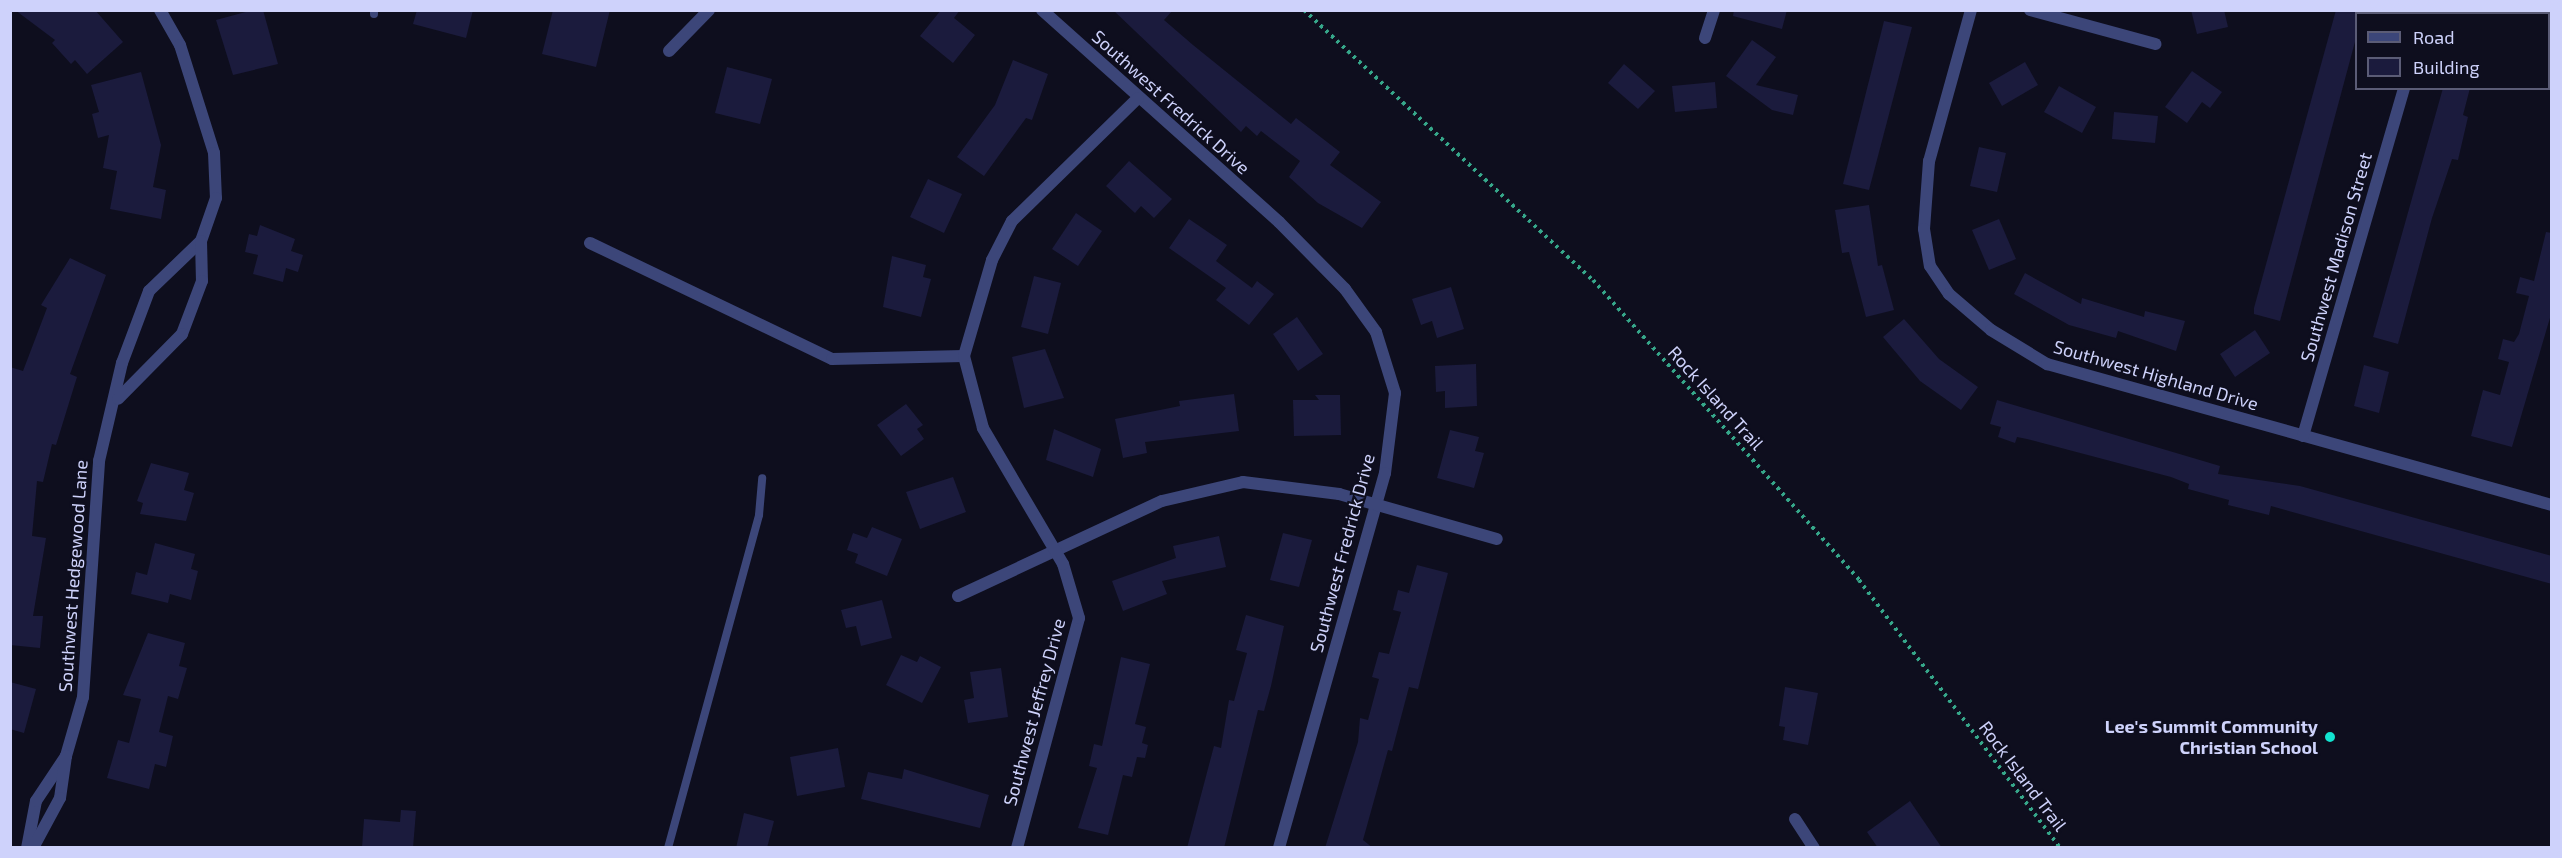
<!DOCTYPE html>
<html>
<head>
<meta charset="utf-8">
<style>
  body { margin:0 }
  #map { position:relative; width:2562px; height:858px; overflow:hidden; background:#0e0e1e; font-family:"Exo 2",sans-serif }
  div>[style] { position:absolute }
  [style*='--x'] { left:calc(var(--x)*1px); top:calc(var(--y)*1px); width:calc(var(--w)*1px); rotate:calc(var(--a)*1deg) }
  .building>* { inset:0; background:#1b1b3d }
  .path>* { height:4px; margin-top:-2px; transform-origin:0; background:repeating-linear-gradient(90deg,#36a78a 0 3px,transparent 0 7.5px) }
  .lane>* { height:8px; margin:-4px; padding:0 4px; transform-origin:4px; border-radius:4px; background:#3c4679 }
  .street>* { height:12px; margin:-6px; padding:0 6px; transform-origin:6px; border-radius:6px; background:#3c4679 }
  .dots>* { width:16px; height:16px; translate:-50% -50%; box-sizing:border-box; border:3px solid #0e0e1e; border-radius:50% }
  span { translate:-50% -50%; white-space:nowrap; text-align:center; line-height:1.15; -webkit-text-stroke:4.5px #0e0e1e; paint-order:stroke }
  .street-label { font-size:18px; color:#ced2fb }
  .poi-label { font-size:18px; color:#ced2fb; font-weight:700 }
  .right { translate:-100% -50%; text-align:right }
  .frame { position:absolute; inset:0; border:12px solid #ced2fb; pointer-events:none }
  .legend { position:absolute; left:2355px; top:12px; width:195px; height:78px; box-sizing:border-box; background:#0e0e1e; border:2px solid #5b5c76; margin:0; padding:8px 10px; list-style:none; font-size:18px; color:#ced2fb }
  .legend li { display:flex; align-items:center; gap:12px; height:30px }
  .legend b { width:30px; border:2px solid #5b5c76 }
</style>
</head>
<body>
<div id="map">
  <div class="building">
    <div style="clip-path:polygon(15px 10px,95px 10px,123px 42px,87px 74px,75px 60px,71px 64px,52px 43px,55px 40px)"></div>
    <div style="clip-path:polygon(253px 10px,263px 10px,278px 64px,233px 75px,216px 20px)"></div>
    <div style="clip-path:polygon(417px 10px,473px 10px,466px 38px,413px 24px)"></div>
    <div style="clip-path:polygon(553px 10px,610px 10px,596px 67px,542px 54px)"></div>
    <div style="clip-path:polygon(941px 10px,960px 10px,954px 18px,975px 35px,953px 63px,920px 36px)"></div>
    <div style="clip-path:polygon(1113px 10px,1173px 10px,1164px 20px,1193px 45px,1291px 124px,1296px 118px,1340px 152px,1330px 165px,1381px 202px,1362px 228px,1318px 203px,1289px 177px,1300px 161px,1261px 131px,1257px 136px,1246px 126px,1241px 132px)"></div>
    <div style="clip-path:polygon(1734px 10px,1787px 10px,1782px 29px,1733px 16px)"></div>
    <div style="clip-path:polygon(2191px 10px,2224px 10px,2228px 27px,2197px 34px)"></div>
    <div style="clip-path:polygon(2336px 10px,2356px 10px,2356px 38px,2280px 321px,2254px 314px,2254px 308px)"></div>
    <div style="clip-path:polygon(1884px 21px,1912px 27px,1869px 190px,1843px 184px)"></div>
    <div style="clip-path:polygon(1752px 40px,1776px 57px,1756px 85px,1798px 95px,1793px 115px,1772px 110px,1726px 76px)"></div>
    <div style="clip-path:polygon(1013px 60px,1048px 74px,1032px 120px,1026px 118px,984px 176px,957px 157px,995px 105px)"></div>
    <div style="clip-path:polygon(2025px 62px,2038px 85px,2002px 106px,1989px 83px)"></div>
    <div style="clip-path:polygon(1624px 64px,1655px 91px,1638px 109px,1608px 83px)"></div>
    <div style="clip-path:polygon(727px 67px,772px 79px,760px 124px,715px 113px)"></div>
    <div style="clip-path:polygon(2192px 71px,2222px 92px,2210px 108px,2202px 102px,2187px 123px,2165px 107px)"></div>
    <div style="clip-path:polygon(141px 72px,161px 145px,153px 187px,166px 190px,161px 219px,110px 209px,117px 171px,103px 168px,109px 135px,98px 138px,92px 114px,99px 112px,91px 85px)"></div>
    <div style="clip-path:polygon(1715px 82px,1717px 108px,1675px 112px,1672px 86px)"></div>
    <div style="clip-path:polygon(2059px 86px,2096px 107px,2082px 133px,2044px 112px)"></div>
    <div style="clip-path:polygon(2443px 88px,2470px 88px,2463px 115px,2468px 117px,2458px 160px,2452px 159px,2432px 218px,2398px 344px,2373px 337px)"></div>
    <div style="clip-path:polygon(2114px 112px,2158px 116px,2155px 143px,2112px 139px)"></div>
    <div style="clip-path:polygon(1979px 147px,2006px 153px,1997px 192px,1970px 186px)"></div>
    <div style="clip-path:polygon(1129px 161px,1172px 199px,1154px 218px,1141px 206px,1135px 213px,1106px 186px)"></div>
    <div style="clip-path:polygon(928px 179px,962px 194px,944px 233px,910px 217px)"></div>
    <div style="clip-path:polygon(1869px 205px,1878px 266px,1882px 265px,1894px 310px,1866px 317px,1849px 252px,1842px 253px,1835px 210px)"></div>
    <div style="clip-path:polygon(1076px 213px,1102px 231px,1078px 266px,1052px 249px)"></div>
    <div style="clip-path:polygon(1189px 219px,1227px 245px,1216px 261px,1252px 288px,1257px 281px,1274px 294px,1249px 325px,1216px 300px,1226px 288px,1169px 248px)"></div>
    <div style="clip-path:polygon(1999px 219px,2016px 259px,1989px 270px,1972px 230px)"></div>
    <div style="clip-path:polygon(260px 225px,295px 239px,291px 251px,303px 255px,298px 272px,286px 268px,283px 282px,253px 274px,258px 255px,245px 252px,249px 234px,257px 236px)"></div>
    <div style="clip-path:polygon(2546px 232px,2552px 233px,2552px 311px,2512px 447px,2471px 436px,2483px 390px,2500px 395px,2509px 362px,2498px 359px,2503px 339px,2514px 342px,2519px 334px,2529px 296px,2516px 293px,2520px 277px,2534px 281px)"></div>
    <div style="clip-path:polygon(892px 256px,926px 265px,923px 277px,931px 279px,921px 317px,883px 307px)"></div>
    <div style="clip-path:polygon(70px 258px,106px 275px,70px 374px,77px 377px,56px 445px,52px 444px,43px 482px,37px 481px,32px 536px,46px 538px,33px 616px,43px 616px,40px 648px,10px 645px,10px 367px,23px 371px,47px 308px,41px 305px)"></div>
    <div style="clip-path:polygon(2025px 273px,2081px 304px,2082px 298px,2144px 317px,2145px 311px,2185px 321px,2176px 351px,2118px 331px,2116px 338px,2069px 325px,2014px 294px)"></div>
    <div style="clip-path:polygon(1034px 276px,1061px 283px,1048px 334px,1021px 327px)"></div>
    <div style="clip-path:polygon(1451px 287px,1464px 329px,1437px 338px,1432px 321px,1421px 325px,1412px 299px)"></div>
    <div style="clip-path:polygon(1297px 317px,1323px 354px,1298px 371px,1273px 334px)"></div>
    <div style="clip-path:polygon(1904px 319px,1939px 359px,1978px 387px,1961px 410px,1920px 381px,1883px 337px)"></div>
    <div style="clip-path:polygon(2255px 330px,2270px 353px,2235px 377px,2220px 354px)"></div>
    <div style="clip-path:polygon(1045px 349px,1064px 398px,1024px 408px,1012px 357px)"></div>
    <div style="clip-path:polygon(1476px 364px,1477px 406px,1445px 408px,1445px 391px,1436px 392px,1435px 366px)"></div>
    <div style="clip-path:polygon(2364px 365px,2389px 372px,2379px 413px,2354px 406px)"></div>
    <div style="clip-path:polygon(1234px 394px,1239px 431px,1145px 442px,1147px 453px,1123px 458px,1115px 419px,1180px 406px,1179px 401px)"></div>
    <div style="clip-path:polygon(1315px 395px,1340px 395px,1341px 435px,1294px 436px,1293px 400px,1319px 400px)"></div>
    <div style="clip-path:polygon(1997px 400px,2220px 466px,2218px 474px,2300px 486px,2552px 556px,2552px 584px,2271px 506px,2269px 515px,2228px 505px,2229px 500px,2188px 489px,2189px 484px,2171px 477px,2027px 439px,2017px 437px,2015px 443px,1998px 437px,2001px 427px,1990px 424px)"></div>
    <div style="clip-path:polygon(906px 404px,923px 425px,917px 429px,924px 439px,901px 456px,877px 425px)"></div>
    <div style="clip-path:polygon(1054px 429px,1101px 449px,1093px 477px,1046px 460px)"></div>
    <div style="clip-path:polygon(1450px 430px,1479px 437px,1475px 451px,1484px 453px,1474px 488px,1437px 478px)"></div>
    <div style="clip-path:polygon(151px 463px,189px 473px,184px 490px,194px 493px,186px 521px,140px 514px,143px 503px,137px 501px)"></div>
    <div style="clip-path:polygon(953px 477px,966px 512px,920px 529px,906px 492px)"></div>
    <div style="clip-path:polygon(872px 527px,902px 539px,887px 576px,855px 563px,858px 554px,847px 550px,853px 533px,867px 538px)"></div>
    <div style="clip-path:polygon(1283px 533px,1312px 540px,1299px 587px,1270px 580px)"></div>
    <div style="clip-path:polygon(1219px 536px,1226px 567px,1162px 581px,1167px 594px,1123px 611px,1112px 581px,1176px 558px,1173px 546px)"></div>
    <div style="clip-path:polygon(155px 543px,195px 554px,191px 569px,198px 571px,191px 600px,170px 594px,168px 603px,131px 594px,136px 572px,147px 575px)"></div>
    <div style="clip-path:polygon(1417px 565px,1448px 573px,1418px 689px,1409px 687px,1392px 751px,1388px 750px,1363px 840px,1373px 848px,1325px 848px,1358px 742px,1360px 718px,1368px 720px,1379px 679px,1372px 677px,1379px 652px,1389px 654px,1401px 612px,1393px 610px,1398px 590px,1409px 593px)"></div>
    <div style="clip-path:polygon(882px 600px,892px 638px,861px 646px,856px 626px,846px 628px,841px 610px)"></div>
    <div style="clip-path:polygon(1246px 615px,1284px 626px,1271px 686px,1264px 711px,1258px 710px,1224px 848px,1187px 848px,1214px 746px,1221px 748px,1229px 700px,1234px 701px,1247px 653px,1236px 650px)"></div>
    <div style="clip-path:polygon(148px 633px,185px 643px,179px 666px,187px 668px,178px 699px,168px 696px,159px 732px,173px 736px,166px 767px,155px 764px,149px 789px,107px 778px,118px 740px,129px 743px,141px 699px,123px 695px)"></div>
    <div style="clip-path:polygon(901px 655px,917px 662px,920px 656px,941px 667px,922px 703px,886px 685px)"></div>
    <div style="clip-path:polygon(1121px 657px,1150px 664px,1135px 724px,1146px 727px,1142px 743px,1148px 745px,1145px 758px,1137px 757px,1132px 777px,1123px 775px,1108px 835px,1078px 828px,1097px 768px,1089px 766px,1094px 744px,1102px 746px)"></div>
    <div style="clip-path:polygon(1001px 668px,1008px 717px,968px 723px,964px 700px,974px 698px,970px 672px)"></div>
    <div style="clip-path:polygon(10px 682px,36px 689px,24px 733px,10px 729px)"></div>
    <div style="clip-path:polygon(1785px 687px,1818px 693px,1808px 745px,1783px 740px,1785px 727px,1779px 726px)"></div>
    <div style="clip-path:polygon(838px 748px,845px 787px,797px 796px,790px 757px)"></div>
    <div style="clip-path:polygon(904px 769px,989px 795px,980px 828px,861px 799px,868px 772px,902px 779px)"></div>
    <div style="clip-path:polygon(1910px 801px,1942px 848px,1878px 848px,1867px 832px)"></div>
    <div style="clip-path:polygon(401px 810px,416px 811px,413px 848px,362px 848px,364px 819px,400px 822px)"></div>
    <div style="clip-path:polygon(744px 813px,774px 821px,767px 848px,736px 848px)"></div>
  </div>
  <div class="path">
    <div style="--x:1304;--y:10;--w:396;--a:43.1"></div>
    <div style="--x:1593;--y:280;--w:401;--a:48.4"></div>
    <div style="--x:1859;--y:580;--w:335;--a:53.1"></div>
  </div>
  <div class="lane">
    <div style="--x:374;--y:14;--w:4;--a:-90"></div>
    <div style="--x:668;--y:848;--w:345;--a:-74.7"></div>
    <div style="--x:759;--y:515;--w:37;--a:-85"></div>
  </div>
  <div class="street">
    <div style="--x:160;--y:10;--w:40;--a:60.3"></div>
    <div style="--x:180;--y:45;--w:113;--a:72.5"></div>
    <div style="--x:214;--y:153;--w:45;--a:87.5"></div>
    <div style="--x:216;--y:198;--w:46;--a:109.2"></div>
    <div style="--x:1042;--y:10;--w:318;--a:41.8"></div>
    <div style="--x:1279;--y:222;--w:94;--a:45.4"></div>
    <div style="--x:1345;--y:289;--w:53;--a:54.2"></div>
    <div style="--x:1376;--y:332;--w:64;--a:72.7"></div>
    <div style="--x:1395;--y:393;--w:81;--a:97.1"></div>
    <div style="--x:1385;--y:473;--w:390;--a:105.8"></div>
    <div style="--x:1971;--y:10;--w:157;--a:105.5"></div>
    <div style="--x:1929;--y:161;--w:68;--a:94.2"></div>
    <div style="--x:1924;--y:229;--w:37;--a:81"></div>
    <div style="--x:1930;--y:266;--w:34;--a:56"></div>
    <div style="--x:1949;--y:294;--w:55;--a:40.6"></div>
    <div style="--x:1991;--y:330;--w:66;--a:31.3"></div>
    <div style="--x:2047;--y:364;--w:524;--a:15.6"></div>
    <div style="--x:2030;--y:10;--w:130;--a:15.2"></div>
    <div style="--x:2422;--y:14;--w:4;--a:-76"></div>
    <div style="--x:1705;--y:38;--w:29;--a:-72"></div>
    <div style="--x:669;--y:51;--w:57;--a:-45.7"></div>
    <div style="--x:590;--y:243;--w:268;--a:25.6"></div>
    <div style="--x:832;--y:359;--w:132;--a:-1.3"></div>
    <div style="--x:2303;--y:436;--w:362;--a:-73.8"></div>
    <div style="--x:958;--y:596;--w:225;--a:-25"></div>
    <div style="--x:1162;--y:501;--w:83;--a:-13.2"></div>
    <div style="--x:1243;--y:482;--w:97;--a:7.1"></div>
    <div style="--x:1339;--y:494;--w:164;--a:15.9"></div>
    <div style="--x:66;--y:756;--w:61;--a:-73.9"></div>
    <div style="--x:83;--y:697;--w:237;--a:-86.1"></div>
    <div style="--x:99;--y:461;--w:101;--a:-76.8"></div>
    <div style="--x:122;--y:363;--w:77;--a:-69.4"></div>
    <div style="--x:149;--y:291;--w:72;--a:-43.9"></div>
    <div style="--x:201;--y:241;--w:40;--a:88.6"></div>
    <div style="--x:202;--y:281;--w:57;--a:110.7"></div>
    <div style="--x:182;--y:334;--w:91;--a:134.6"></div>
    <div style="--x:1795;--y:819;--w:35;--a:57"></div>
    <div style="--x:27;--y:848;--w:48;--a:-79.2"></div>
    <div style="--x:36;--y:801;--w:54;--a:-56.3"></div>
    <div style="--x:66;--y:756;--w:42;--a:98.1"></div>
    <div style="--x:60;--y:798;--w:57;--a:118.4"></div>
    <div style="--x:1017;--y:848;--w:238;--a:-74.9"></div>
    <div style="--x:1079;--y:618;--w:56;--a:-106.5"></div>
    <div style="--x:1063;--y:564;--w:158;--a:-120.5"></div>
    <div style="--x:983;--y:428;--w:74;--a:-104.8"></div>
    <div style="--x:964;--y:356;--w:100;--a:-73.7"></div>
    <div style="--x:992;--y:260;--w:44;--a:-62.9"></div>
    <div style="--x:1012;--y:221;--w:176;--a:-44.3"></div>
  </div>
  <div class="dots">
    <div style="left:2330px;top:737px;background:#12e3d0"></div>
  </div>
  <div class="street-label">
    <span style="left:1171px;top:102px;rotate:42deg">Southwest Fredrick Drive</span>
    <span style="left:2336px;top:257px;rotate:-74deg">Southwest Madison Street</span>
    <span style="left:2156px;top:375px;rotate:16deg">Southwest Highland Drive</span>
    <span style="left:1716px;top:398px;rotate:48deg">Rock Island Trail</span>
    <span style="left:1342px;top:553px;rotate:-75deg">Southwest Fredrick Drive</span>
    <span style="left:73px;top:576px;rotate:-86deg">Southwest Hedgewood Lane</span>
    <span style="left:1034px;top:712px;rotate:-75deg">Southwest Jeffrey Drive</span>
    <span style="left:2023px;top:776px;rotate:53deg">Rock Island Trail</span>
  </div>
  <div class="poi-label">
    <span class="right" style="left:2318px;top:737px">Lee's Summit Community<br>Christian School</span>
  </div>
  <div class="frame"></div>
  <ul class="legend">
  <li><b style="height:8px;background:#3c4679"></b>Road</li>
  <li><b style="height:16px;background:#1b1b3d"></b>Building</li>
  </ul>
</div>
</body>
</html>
